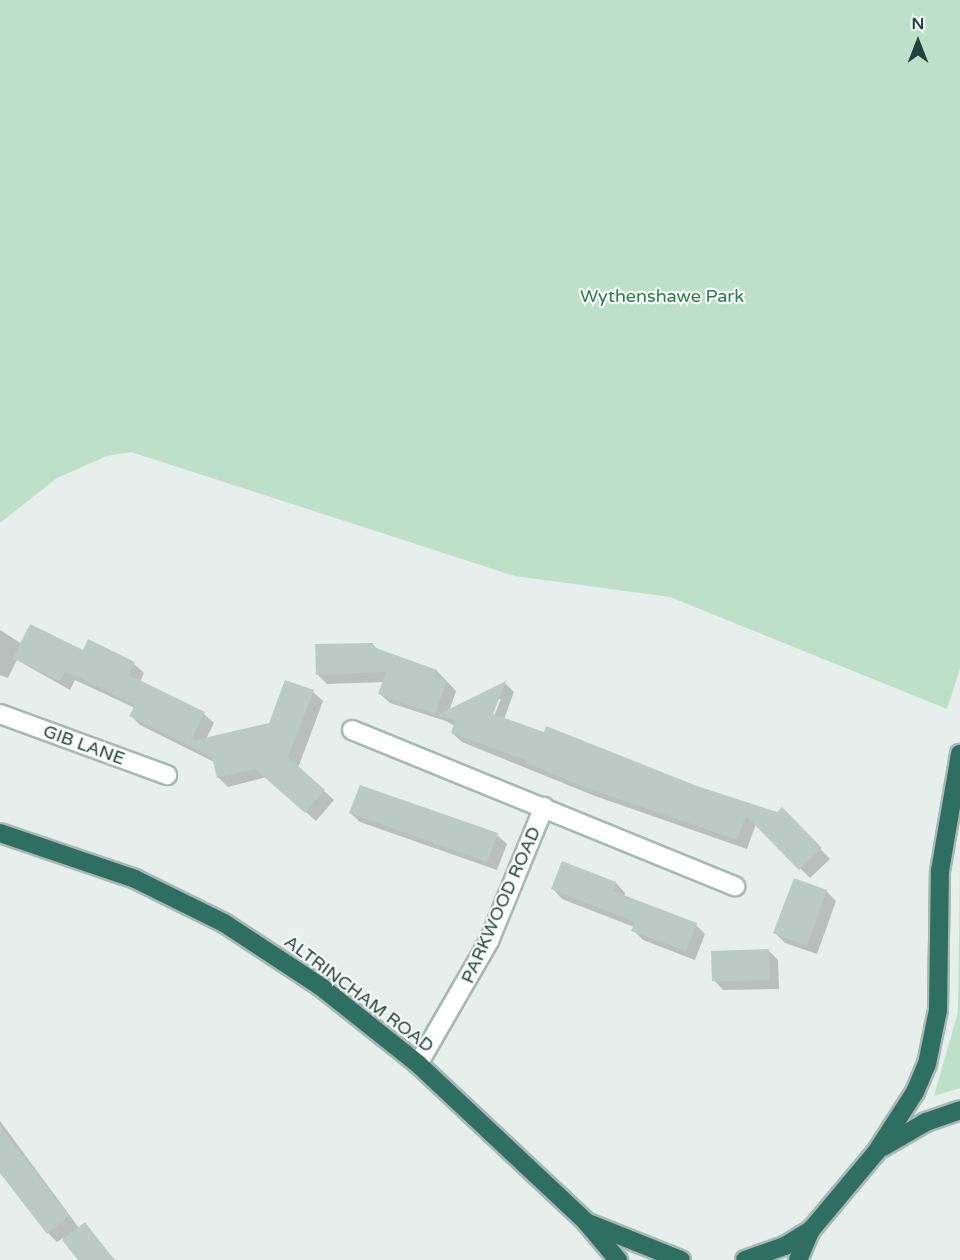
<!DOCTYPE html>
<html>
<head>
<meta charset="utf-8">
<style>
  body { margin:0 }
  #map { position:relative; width:960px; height:1260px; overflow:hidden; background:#e6efeb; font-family:"Varela Round",sans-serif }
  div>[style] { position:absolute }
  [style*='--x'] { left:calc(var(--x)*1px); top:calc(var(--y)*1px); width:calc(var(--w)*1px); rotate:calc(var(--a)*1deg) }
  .green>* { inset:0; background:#bfe0c8 }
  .shadow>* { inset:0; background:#0003 }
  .building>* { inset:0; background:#bbcac4 }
  .roads { filter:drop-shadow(2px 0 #a8b8b2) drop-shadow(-2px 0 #a8b8b2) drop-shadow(0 2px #a8b8b2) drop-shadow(0 -2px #a8b8b2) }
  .minor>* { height:18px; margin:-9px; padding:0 9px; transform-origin:9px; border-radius:9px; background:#fff }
  .highway>* { height:18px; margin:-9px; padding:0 9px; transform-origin:9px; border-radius:9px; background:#2f6f62 }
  span { translate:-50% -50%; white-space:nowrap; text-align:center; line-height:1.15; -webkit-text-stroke:4.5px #f7fbf9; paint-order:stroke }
  .park-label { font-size:18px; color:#2d7a4b }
  .street-label { font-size:18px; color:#24423a }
  .north { position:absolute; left:888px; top:12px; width:60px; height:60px; -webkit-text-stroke:4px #f7fbf9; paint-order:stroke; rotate:0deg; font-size:16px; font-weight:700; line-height:24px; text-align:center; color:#24423a }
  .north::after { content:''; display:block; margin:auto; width:21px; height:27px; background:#24423a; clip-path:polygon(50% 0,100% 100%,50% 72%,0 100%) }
</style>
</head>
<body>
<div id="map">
  <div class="green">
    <div style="clip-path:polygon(0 0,960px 0,960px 669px,947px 709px,670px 597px,515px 576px,131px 452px,107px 456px,57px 478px,0 523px)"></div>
    <div style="clip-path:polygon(960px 866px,960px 1088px,934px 1096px,958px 1012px)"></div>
  </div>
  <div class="shadow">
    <div style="clip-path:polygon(0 630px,22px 644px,84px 652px,89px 641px,134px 664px,144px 673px,140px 682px,204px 714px,214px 723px,206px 739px,270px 724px,313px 692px,323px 701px,298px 768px,334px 800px,316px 821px,266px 777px,228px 787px,218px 777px,214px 762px,140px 725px,131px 716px,135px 708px,75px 680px,70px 690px,17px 660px,8px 678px,0 675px)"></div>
    <div style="clip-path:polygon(evenodd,372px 644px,379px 650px,437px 671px,456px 691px,449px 711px,505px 683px,514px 692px,504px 719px,696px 788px,777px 814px,782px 809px,830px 859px,810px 878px,756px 824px,747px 849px,595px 796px,462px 742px,452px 733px,455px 726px,446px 721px,390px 703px,380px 694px,384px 682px,327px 684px,317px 674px,372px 644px,498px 699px,501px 699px,492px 721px,489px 720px,498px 699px)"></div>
    <div style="clip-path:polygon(350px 813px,497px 835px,507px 844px,497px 870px,360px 822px)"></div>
    <div style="clip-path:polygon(616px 883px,625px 893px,624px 897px,696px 925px,705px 934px,695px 960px,643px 940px,633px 930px,634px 927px,562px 899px,553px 889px)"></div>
    <div style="clip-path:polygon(826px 891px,836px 901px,817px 954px,785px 943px,775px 933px)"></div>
    <div style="clip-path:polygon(769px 951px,778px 960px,779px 989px,723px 990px,714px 980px)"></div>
    <div style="clip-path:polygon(0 1121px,79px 1228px,85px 1224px,115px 1260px,80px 1260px,63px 1238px,57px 1242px,48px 1233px,0 1166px)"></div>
  </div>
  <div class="building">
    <div style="clip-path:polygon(30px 624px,83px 650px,88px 639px,135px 662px,129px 675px,205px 712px,191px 741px,269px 723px,285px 680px,314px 690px,288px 757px,325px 790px,305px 813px,255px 769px,217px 778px,212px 757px,129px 716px,135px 705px,65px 671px,60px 681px,13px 658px)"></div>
    <div style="clip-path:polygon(373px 643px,373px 647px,437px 670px,435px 676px,447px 681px,435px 714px,378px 694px,386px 672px,316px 675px,315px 644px)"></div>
    <div style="clip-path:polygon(506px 681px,493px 714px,544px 732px,546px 726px,697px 786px,777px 812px,782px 807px,822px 848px,799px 870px,746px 816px,737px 840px,584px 787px,526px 763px,528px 761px,451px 733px,455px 721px,437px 715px)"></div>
    <div style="clip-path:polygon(360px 785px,498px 833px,487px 862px,349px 813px)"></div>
    <div style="clip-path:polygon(562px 861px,616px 882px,613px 891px,697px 923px,686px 951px,631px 931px,635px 922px,551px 889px)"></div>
    <div style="clip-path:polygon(794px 878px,827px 890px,807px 946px,773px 933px)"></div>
    <div style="clip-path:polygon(769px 949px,770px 980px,712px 981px,711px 951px)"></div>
    <div style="clip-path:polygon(0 1126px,69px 1216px,47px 1234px,0 1173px)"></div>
    <div style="clip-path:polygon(85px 1222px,114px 1260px,78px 1260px,62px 1240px)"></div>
  </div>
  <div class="roads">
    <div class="minor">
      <div style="--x:0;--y:714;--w:178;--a:20.1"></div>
      <div style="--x:352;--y:730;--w:414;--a:22.2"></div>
      <div style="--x:418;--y:1064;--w:142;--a:-60"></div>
      <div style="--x:489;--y:941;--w:145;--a:-67.7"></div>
    </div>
    <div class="highway">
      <div style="--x:0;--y:833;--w:143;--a:18.8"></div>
      <div style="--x:135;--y:879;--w:99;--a:26.3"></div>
      <div style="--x:224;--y:923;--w:115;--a:33.3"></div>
      <div style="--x:320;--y:986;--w:125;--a:38.5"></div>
      <div style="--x:418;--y:1064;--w:231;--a:43.2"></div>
      <div style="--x:586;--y:1222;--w:50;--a:49.9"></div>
      <div style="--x:883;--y:1147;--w:50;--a:-30.2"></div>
      <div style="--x:926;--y:1122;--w:36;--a:-19"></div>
      <div style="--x:591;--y:1224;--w:97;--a:21.8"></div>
      <div style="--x:745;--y:1260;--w:42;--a:-19.3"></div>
      <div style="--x:785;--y:1246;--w:31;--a:-32"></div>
      <div style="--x:798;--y:1260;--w:33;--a:-67"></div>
      <div style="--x:811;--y:1230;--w:103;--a:-50.1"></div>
      <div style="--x:877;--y:1151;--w:70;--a:-57.2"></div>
      <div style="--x:915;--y:1092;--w:30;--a:-67"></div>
      <div style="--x:927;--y:1064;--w:55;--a:-78.5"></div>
      <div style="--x:938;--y:1010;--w:139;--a:-89.2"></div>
      <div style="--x:940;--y:871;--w:119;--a:-80.3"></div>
    </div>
  </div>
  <div class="park-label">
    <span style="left:662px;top:296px">Wythenshawe Park</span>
  </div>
  <div class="street-label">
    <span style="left:84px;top:745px;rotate:20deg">GIB LANE</span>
    <span style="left:501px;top:905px;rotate:-66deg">PARKWOOD ROAD</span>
    <span style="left:359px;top:994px;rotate:37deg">ALTRINCHAM ROAD</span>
  </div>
  <div class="north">N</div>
</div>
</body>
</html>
